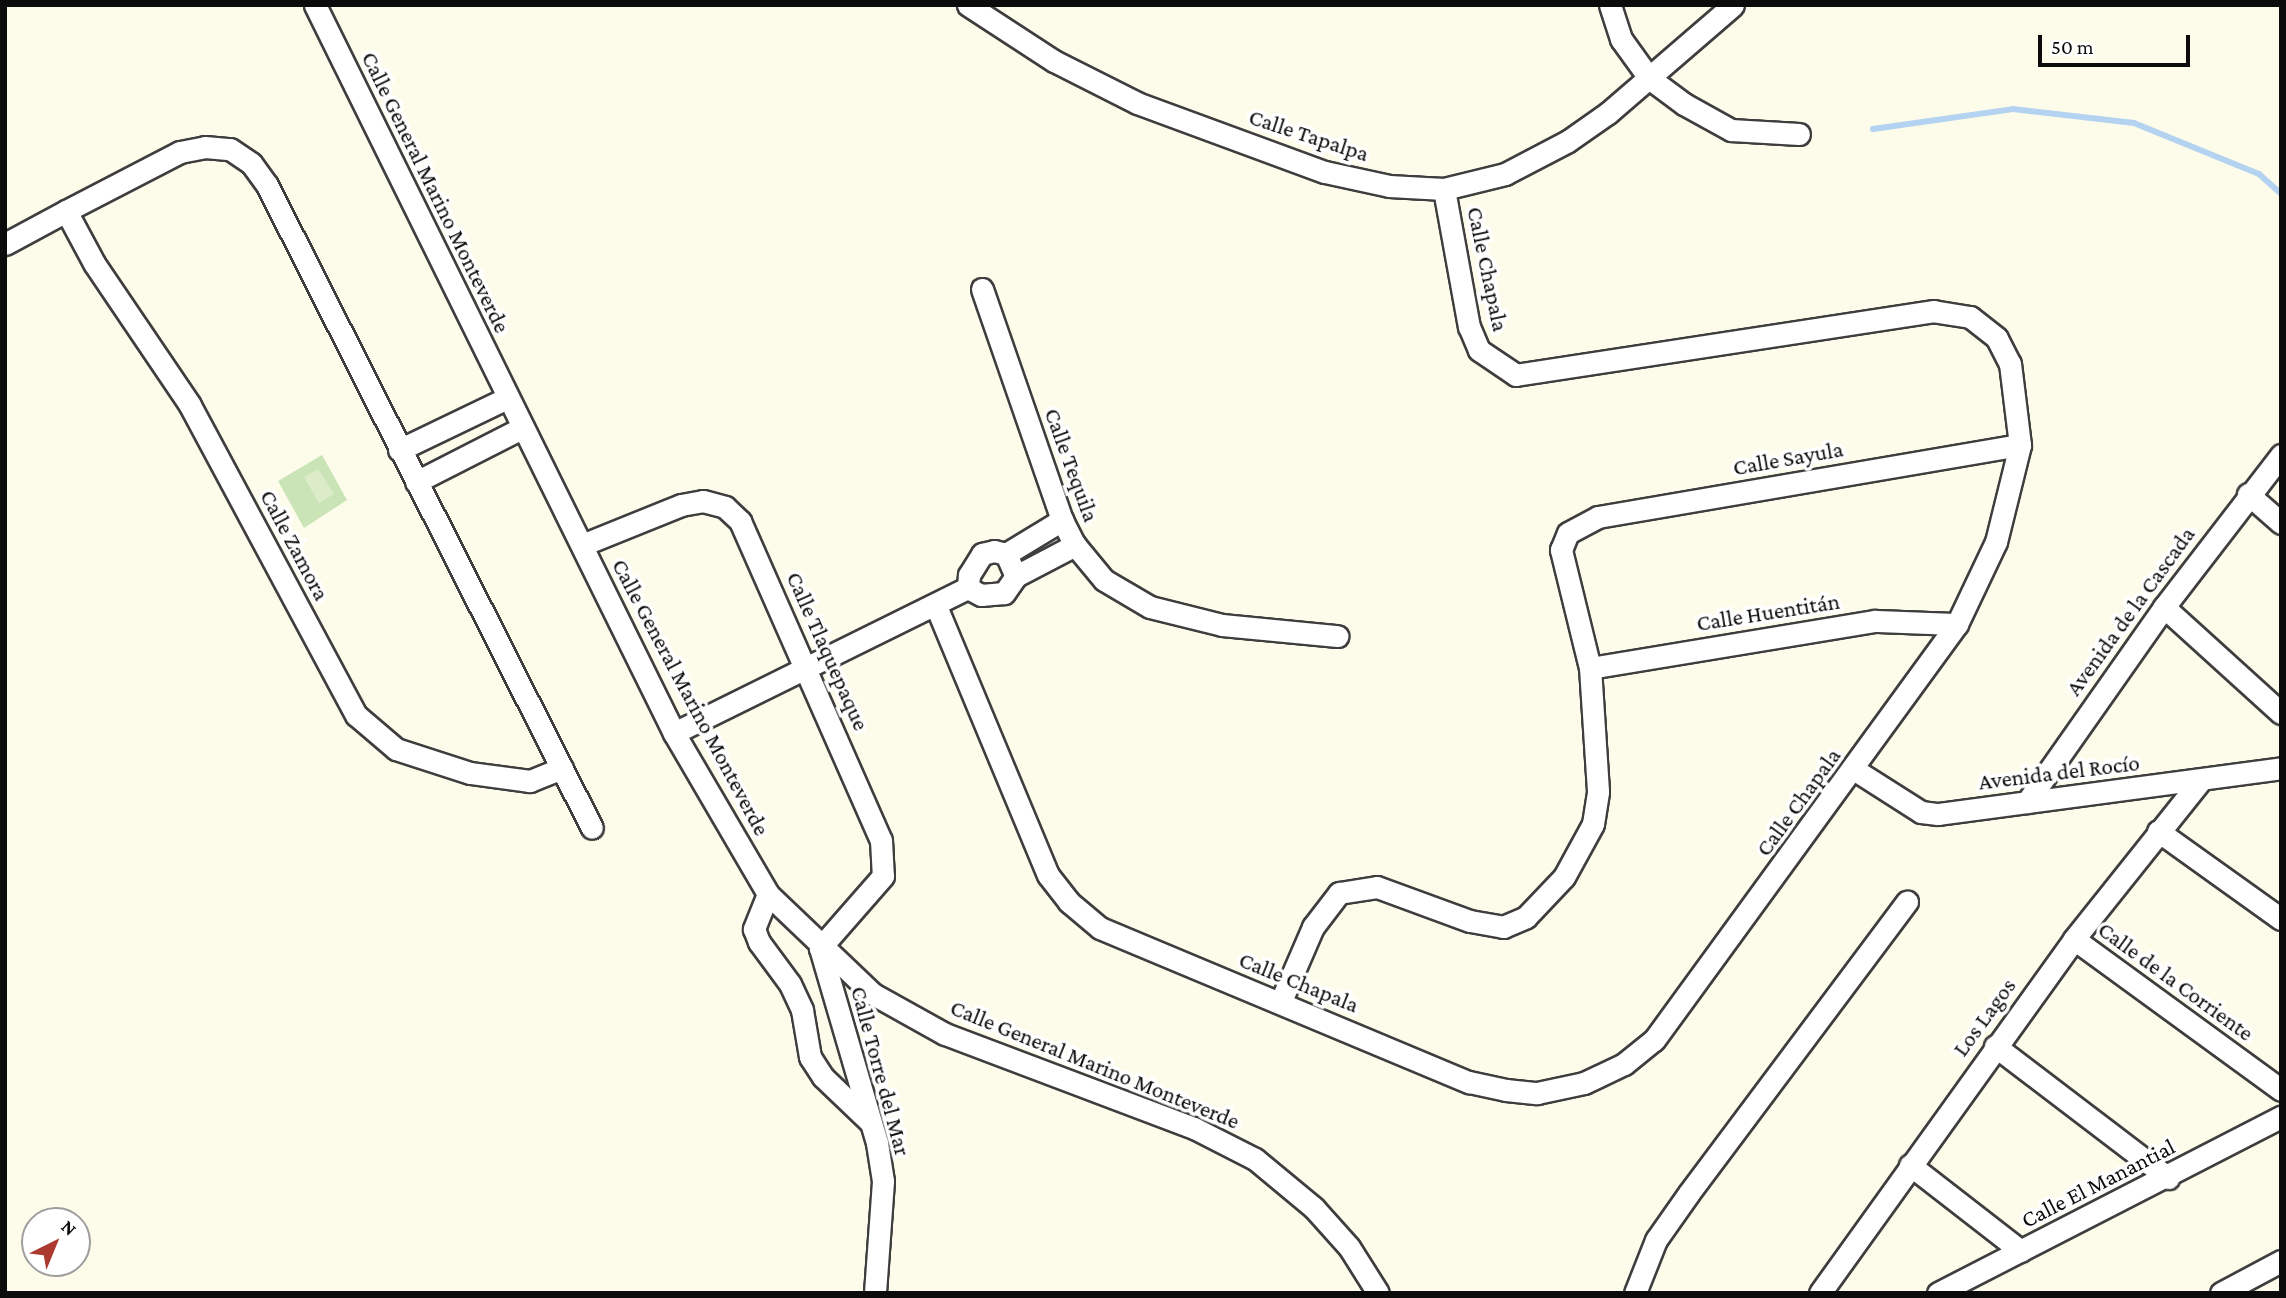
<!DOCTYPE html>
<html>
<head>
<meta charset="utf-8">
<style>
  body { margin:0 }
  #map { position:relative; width:2286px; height:1298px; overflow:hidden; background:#fdfceb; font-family:"Crimson Pro",serif }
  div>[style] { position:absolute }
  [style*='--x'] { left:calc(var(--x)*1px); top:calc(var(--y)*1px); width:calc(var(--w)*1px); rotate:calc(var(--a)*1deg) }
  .green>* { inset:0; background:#cae4b8 }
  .pitch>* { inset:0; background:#dcecc9 }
  .stream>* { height:6px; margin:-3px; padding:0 3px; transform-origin:3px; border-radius:3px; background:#b4d3f0 }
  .roads { filter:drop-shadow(2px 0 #3e3e3e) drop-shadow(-2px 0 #3e3e3e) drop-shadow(0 2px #3e3e3e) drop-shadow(0 -2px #3e3e3e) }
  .minor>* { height:21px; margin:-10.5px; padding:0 10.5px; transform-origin:10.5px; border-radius:10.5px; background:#fff }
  span { translate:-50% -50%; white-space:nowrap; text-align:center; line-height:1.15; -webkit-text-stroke:7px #fff; paint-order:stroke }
  .street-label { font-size:23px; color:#0b0b0b }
  .frame { position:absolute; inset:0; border:7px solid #0b0b0b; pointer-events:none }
  .north { position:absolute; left:21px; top:1207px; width:70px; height:70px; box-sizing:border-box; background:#fff; border:2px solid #9d9d9d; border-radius:50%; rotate:43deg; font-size:19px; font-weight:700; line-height:28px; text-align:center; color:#0b0b0b }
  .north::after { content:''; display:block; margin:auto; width:24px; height:32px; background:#ad3a31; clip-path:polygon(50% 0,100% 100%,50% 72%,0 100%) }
  .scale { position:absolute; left:2038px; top:35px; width:152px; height:32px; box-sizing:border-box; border:4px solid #0b0b0b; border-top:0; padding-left:9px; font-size:21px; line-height:24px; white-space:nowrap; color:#0b0b0b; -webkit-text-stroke:5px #fff; paint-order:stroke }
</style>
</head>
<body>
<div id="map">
  <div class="green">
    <div style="clip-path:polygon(322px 455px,347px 500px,304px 528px,278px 481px)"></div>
  </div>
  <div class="pitch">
    <div style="clip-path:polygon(318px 469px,334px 494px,319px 503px,304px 477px)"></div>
  </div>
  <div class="stream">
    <div style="--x:1873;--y:129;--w:141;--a:-8.1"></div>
    <div style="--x:2013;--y:109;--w:122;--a:6.6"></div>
    <div style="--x:2134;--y:123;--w:135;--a:22.2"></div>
    <div style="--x:2259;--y:174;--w:30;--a:42"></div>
  </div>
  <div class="roads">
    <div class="minor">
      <div style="--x:315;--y:5;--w:812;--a:63.75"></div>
      <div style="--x:674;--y:733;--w:186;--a:59.7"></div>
      <div style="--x:768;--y:894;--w:145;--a:43.6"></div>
      <div style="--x:873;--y:994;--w:82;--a:29.1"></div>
      <div style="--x:945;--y:1034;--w:266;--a:20.7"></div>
      <div style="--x:1194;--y:1128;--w:68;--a:26.9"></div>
      <div style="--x:1255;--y:1159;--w:77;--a:39.7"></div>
      <div style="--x:1314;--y:1208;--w:52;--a:48.1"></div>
      <div style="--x:1349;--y:1247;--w:54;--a:57.8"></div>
      <div style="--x:968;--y:5;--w:103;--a:33.1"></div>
      <div style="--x:1054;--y:61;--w:93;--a:26.8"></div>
      <div style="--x:1137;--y:103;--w:200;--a:20.2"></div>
      <div style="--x:1325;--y:172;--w:66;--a:12.3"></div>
      <div style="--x:1389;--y:186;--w:55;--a:3.1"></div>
      <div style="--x:1444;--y:189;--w:63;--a:-13.8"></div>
      <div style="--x:1505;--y:174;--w:71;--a:-27.6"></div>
      <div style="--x:1568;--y:141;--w:49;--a:-35"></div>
      <div style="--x:1608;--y:113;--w:165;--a:-40.8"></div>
      <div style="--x:1610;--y:5;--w:36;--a:72"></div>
      <div style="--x:1621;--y:39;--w:48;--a:54.3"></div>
      <div style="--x:1649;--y:78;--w:44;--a:36.6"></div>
      <div style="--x:1684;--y:104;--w:54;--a:29"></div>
      <div style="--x:1731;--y:130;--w:68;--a:3.4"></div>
      <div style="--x:5;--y:244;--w:69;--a:-28.4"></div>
      <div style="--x:982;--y:289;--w:244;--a:70.9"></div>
      <div style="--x:1062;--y:520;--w:28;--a:63"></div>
      <div style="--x:1075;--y:545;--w:45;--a:50.4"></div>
      <div style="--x:1104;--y:580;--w:53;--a:30.4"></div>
      <div style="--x:1150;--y:607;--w:74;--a:14"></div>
      <div style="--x:1222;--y:625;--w:116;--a:5.5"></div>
      <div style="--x:399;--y:450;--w:120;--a:-25.7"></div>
      <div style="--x:416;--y:482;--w:119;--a:-27"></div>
      <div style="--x:2248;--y:494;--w:44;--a:41.3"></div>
      <div style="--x:582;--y:545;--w:107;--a:-22"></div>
      <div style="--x:681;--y:505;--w:22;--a:-10"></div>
      <div style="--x:703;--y:501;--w:23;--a:15"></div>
      <div style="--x:725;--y:507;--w:21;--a:43"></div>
      <div style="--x:740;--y:521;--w:349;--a:66.2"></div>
      <div style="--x:881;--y:840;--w:36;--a:87"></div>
      <div style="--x:883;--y:876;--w:96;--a:131.2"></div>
      <div style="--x:820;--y:948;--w:203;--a:73.7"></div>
      <div style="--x:877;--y:1143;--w:38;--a:81"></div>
      <div style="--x:883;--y:1181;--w:112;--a:94.1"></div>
      <div style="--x:994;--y:551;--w:12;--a:14"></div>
      <div style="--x:1006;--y:554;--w:24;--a:66"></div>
      <div style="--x:1016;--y:576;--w:21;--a:125"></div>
      <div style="--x:1004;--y:593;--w:23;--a:175"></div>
      <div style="--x:981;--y:595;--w:15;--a:-152"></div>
      <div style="--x:968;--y:588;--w:13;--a:-86"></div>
      <div style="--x:969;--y:575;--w:25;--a:-58"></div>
      <div style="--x:982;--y:554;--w:12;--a:-14"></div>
      <div style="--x:1006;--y:554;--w:66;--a:-31.3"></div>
      <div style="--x:1016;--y:576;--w:67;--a:-27.7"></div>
      <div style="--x:936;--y:606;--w:291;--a:67.4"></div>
      <div style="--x:1048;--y:875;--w:34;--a:52"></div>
      <div style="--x:1069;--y:902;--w:40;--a:40"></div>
      <div style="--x:1100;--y:928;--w:400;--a:22.7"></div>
      <div style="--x:1469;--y:1082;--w:38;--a:12"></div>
      <div style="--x:1506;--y:1090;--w:31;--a:6"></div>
      <div style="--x:1537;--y:1093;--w:48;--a:-12"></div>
      <div style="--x:1584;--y:1083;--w:44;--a:-25.4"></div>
      <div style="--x:1624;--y:1064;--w:38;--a:-39"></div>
      <div style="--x:1654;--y:1040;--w:515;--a:-53.93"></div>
      <div style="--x:1957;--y:624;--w:91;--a:-64.6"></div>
      <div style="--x:1996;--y:542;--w:100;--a:-76.1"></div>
      <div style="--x:2020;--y:445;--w:82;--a:-97"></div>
      <div style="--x:2010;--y:364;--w:29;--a:-117"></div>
      <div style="--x:1997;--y:338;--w:34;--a:-142"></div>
      <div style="--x:1970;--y:317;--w:36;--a:-171"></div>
      <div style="--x:1934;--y:311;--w:423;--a:171.3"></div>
      <div style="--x:1516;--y:375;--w:45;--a:-146"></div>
      <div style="--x:1479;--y:350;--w:25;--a:-113"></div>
      <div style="--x:1469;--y:327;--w:140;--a:-100.3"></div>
      <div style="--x:2164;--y:607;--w:158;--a:42.2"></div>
      <div style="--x:1590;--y:668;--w:289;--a:-9.4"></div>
      <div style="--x:1875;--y:621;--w:82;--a:2.1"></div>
      <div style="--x:674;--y:733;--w:328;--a:-26.3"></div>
      <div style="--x:562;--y:768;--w:35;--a:158"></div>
      <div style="--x:530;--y:781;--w:61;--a:-172.4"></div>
      <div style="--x:470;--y:773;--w:78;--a:-162"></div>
      <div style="--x:396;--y:749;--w:52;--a:-139.6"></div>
      <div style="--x:356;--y:715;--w:352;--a:-118.2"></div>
      <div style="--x:190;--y:405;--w:171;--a:-124.1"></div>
      <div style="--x:94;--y:263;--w:59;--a:-118.3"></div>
      <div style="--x:66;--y:211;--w:128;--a:-27.4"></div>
      <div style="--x:180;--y:152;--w:25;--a:-11"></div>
      <div style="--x:205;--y:147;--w:25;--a:5"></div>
      <div style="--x:230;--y:149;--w:25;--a:34"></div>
      <div style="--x:251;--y:163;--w:27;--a:54"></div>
      <div style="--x:267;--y:185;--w:720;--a:63.19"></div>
      <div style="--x:1855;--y:770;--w:78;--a:32.5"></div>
      <div style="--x:1921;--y:812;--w:17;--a:7"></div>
      <div style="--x:1938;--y:814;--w:346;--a:-7.6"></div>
      <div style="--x:2027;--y:802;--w:238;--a:-54.9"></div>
      <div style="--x:2164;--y:607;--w:192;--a:-52.4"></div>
      <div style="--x:2158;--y:831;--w:151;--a:35.6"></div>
      <div style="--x:768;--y:894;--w:38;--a:112"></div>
      <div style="--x:754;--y:929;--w:14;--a:69"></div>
      <div style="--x:759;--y:942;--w:52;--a:53.6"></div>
      <div style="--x:790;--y:984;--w:29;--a:65"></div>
      <div style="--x:802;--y:1010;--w:48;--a:80.3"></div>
      <div style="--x:810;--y:1057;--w:24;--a:57"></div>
      <div style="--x:823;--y:1077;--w:64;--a:43.7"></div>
      <div style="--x:2074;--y:939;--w:256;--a:36.1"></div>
      <div style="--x:1281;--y:1001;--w:81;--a:-66.6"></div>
      <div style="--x:1313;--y:927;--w:43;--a:-52.6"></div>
      <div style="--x:1339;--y:893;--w:38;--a:-9"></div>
      <div style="--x:1377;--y:887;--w:99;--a:20.1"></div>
      <div style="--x:1470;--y:921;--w:34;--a:10"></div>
      <div style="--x:1503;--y:927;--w:25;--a:-23"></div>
      <div style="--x:1526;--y:917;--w:55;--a:-46.5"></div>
      <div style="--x:1564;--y:877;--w:60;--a:-61.3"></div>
      <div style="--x:1593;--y:824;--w:33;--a:-81"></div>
      <div style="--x:1598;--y:791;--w:123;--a:-93.7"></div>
      <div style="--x:1590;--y:668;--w:122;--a:-103.8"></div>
      <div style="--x:1561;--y:550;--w:18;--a:-68"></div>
      <div style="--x:1568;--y:533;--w:34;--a:-28"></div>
      <div style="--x:1598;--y:517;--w:428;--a:-9.7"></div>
      <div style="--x:1995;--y:1046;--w:218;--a:37.3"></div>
      <div style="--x:1910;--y:1165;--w:140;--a:37.8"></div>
      <div style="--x:1635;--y:1293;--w:57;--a:-68.4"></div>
      <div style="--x:1656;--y:1240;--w:57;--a:-54.9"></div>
      <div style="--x:1689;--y:1193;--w:364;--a:-53.2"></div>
      <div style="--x:1820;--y:1293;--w:436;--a:-54.3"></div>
      <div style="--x:2074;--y:939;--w:203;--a:-51.4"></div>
      <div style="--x:1938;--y:1293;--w:386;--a:-27.2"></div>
      <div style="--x:2221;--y:1293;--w:68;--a:-28.1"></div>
    </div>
  </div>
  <div class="street-label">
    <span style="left:1309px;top:135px;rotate:18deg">Calle Tapalpa</span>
    <span style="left:436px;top:192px;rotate:64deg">Calle General Marino Monteverde</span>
    <span style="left:1488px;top:269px;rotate:78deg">Calle Chapala</span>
    <span style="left:1788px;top:458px;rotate:-10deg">Calle Sayula</span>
    <span style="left:1072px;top:465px;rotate:70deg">Calle Tequila</span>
    <span style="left:295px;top:545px;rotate:62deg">Calle Zamora</span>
    <span style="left:2130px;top:611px;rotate:-54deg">Avenida de la Cascada</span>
    <span style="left:1768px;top:612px;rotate:-9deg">Calle Huentitán</span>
    <span style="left:828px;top:651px;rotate:66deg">Calle Tlaquepaque</span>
    <span style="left:691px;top:697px;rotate:62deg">Calle General Marino Monteverde</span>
    <span style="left:2059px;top:772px;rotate:-7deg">Avenida del Rocío</span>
    <span style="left:1798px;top:802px;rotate:-54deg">Calle Chapala</span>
    <span style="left:2176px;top:981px;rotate:36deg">Calle de la Corriente</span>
    <span style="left:1299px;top:982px;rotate:22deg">Calle Chapala</span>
    <span style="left:1984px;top:1017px;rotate:-54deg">Los Lagos</span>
    <span style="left:1095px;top:1064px;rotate:22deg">Calle General Marino Monteverde</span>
    <span style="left:881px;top:1071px;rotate:75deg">Calle Torre del Mar</span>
    <span style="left:2098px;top:1183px;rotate:-27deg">Calle El Manantial</span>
  </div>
  <div class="frame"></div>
  <div class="north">N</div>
  <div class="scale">50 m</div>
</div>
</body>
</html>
